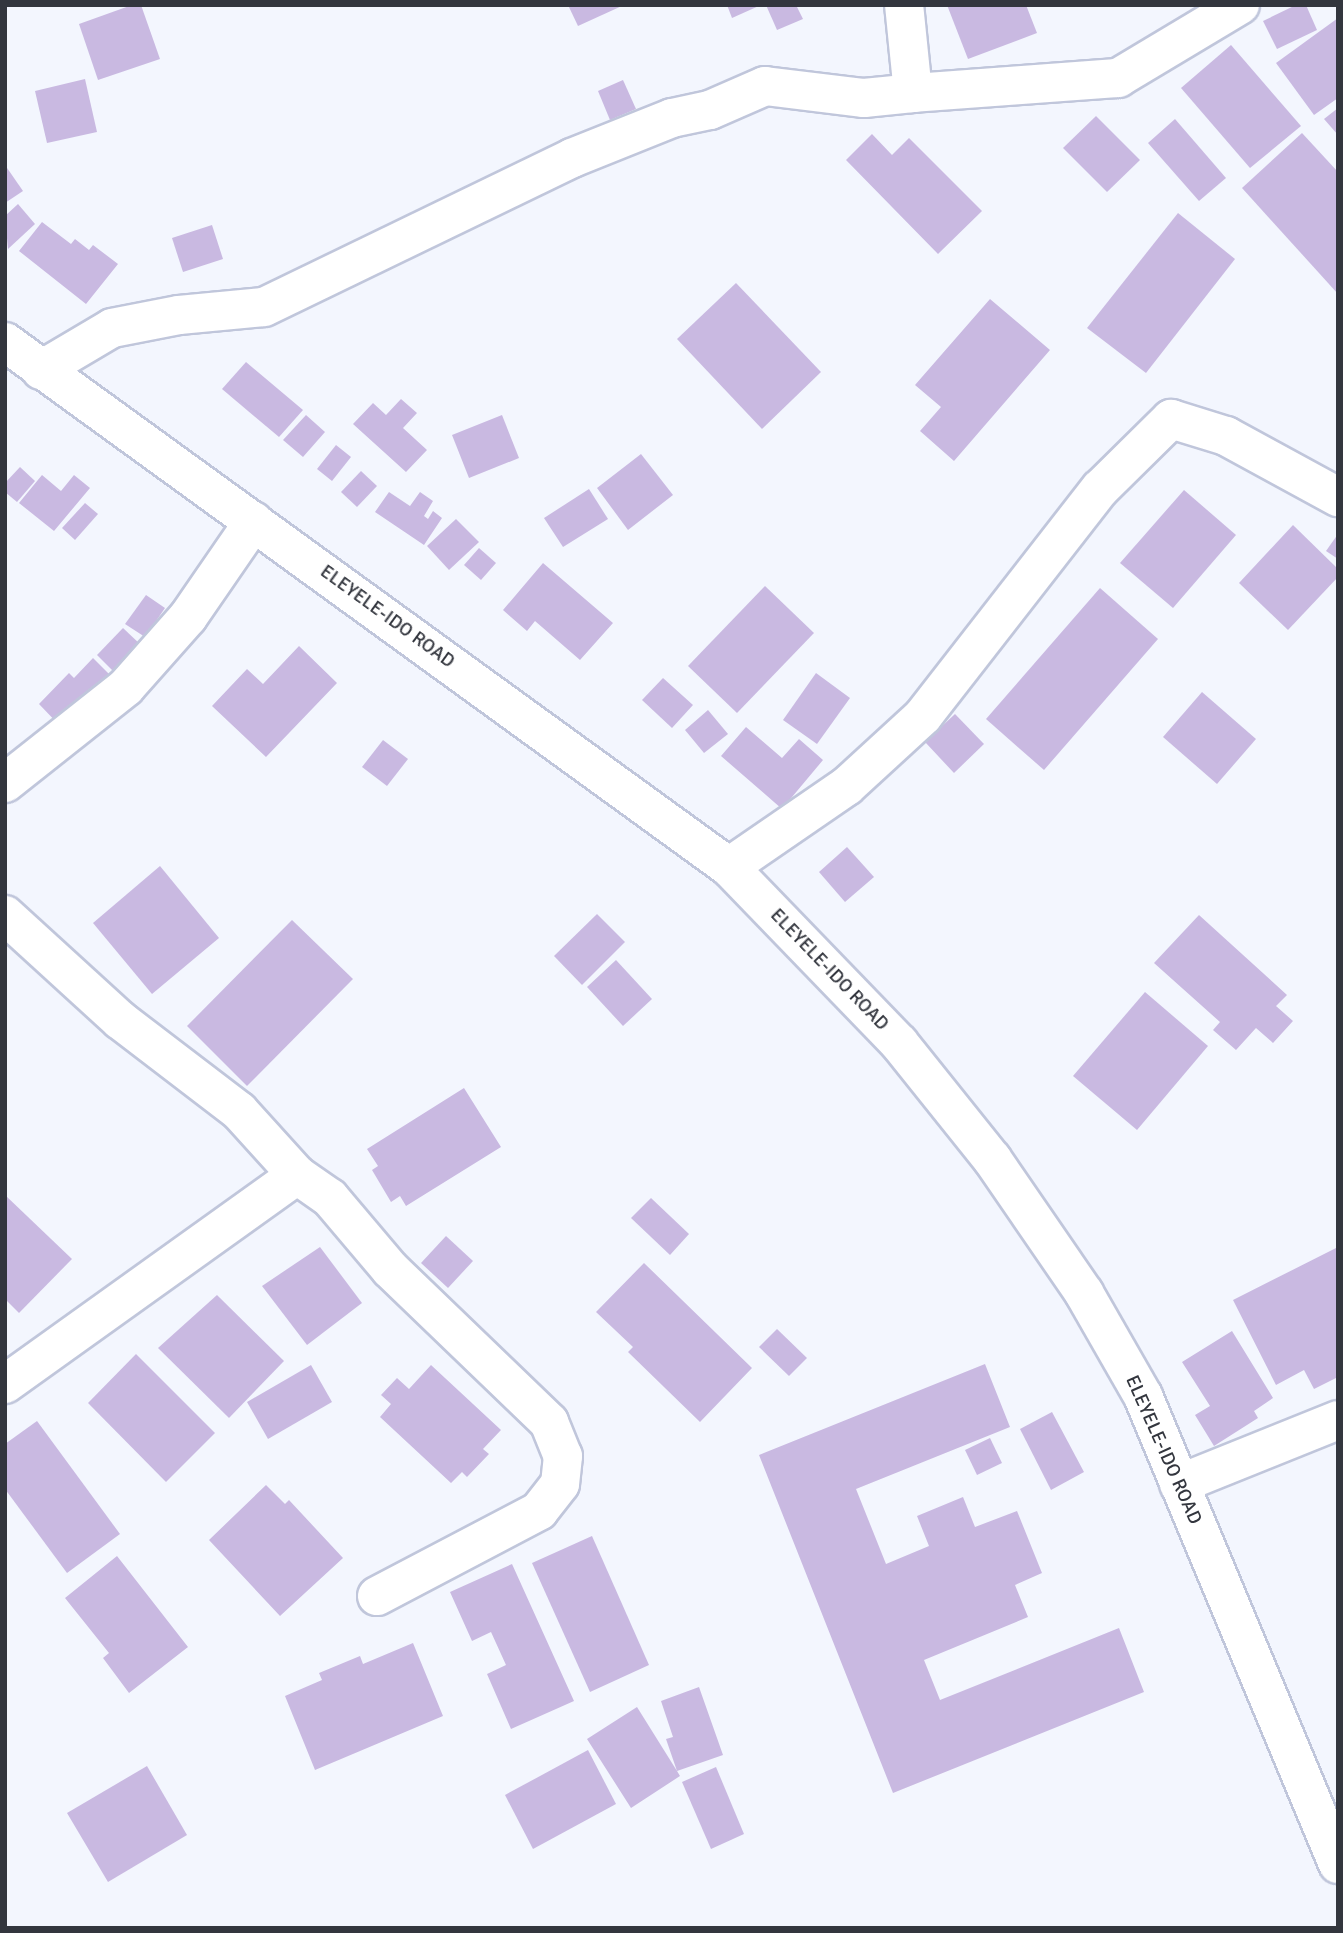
<!DOCTYPE html>
<html>
<head>
<meta charset="utf-8">
<style>
  body { margin:0 }
  #map { position:relative; width:1343px; height:1933px; overflow:hidden; background:#f3f6fe; font-family:Signika,sans-serif }
  div>[style] { position:absolute }
  [style*='--x'] { left:calc(var(--x)*1px); top:calc(var(--y)*1px); width:calc(var(--w)*1px); rotate:calc(var(--a)*1deg) }
  .building>* { inset:0; background:#c9b9e1 }
  .roads { filter:drop-shadow(2px 0 #c0c6db) drop-shadow(-2px 0 #c0c6db) drop-shadow(0 2px #c0c6db) drop-shadow(0 -2px #c0c6db) }
  .minor>* { height:38px; margin:-19px; padding:0 19px; transform-origin:19px; border-radius:19px; background:#fff }
  .major>* { height:38px; margin:-19px; padding:0 19px; transform-origin:19px; border-radius:19px; background:#fff }
  span { translate:-50% -50%; white-space:nowrap; text-align:center; line-height:1.15; -webkit-text-stroke:6px #fff; paint-order:stroke }
  .street-label { font-size:19px; color:#33363e }
  .frame { position:absolute; inset:0; border:7px solid #33363e; pointer-events:none }
</style>
</head>
<body>
<div id="map">
  <div class="building">
    <div style="clip-path:polygon(132px 5px,141px 5px,160px 59px,98px 80px,79px 24px)"></div>
    <div style="clip-path:polygon(568px 5px,624px 5px,578px 26px)"></div>
    <div style="clip-path:polygon(727px 5px,761px 5px,732px 18px)"></div>
    <div style="clip-path:polygon(766px 5px,796px 5px,803px 19px,777px 30px)"></div>
    <div style="clip-path:polygon(947px 5px,1026px 5px,1037px 33px,968px 59px)"></div>
    <div style="clip-path:polygon(1296px 5px,1306px 5px,1317px 30px,1277px 49px,1263px 21px)"></div>
    <div style="clip-path:polygon(1338px 18px,1338px 98px,1314px 115px,1276px 63px)"></div>
    <div style="clip-path:polygon(1231px 45px,1301px 126px,1250px 168px,1181px 88px)"></div>
    <div style="clip-path:polygon(85px 79px,97px 132px,47px 143px,35px 91px)"></div>
    <div style="clip-path:polygon(623px 80px,636px 109px,610px 120px,598px 91px)"></div>
    <div style="clip-path:polygon(1338px 108px,1338px 135px,1324px 119px)"></div>
    <div style="clip-path:polygon(1096px 116px,1140px 160px,1107px 192px,1063px 148px)"></div>
    <div style="clip-path:polygon(1175px 119px,1226px 178px,1199px 201px,1148px 143px)"></div>
    <div style="clip-path:polygon(1302px 133px,1338px 172px,1338px 294px,1242px 188px)"></div>
    <div style="clip-path:polygon(872px 134px,892px 155px,909px 138px,982px 211px,938px 254px,846px 160px)"></div>
    <div style="clip-path:polygon(5px 165px,23px 191px,5px 203px)"></div>
    <div style="clip-path:polygon(18px 204px,35px 224px,8px 249px,5px 216px)"></div>
    <div style="clip-path:polygon(1178px 213px,1235px 259px,1146px 373px,1087px 328px)"></div>
    <div style="clip-path:polygon(42px 222px,71px 244px,75px 239px,89px 250px,93px 245px,118px 264px,86px 304px,19px 251px)"></div>
    <div style="clip-path:polygon(212px 225px,223px 259px,183px 272px,172px 238px)"></div>
    <div style="clip-path:polygon(736px 283px,821px 372px,762px 429px,677px 339px)"></div>
    <div style="clip-path:polygon(990px 299px,1050px 350px,954px 461px,920px 431px,941px 407px,915px 385px)"></div>
    <div style="clip-path:polygon(246px 362px,303px 410px,279px 437px,222px 389px)"></div>
    <div style="clip-path:polygon(401px 399px,417px 413px,403px 428px,427px 450px,406px 472px,353px 424px,373px 403px,386px 415px)"></div>
    <div style="clip-path:polygon(306px 415px,325px 432px,303px 457px,283px 440px)"></div>
    <div style="clip-path:polygon(502px 415px,519px 458px,469px 478px,452px 435px)"></div>
    <div style="clip-path:polygon(336px 445px,351px 457px,332px 481px,317px 469px)"></div>
    <div style="clip-path:polygon(641px 454px,673px 495px,628px 530px,597px 488px)"></div>
    <div style="clip-path:polygon(20px 467px,35px 481px,17px 502px,5px 492px,5px 483px)"></div>
    <div style="clip-path:polygon(361px 471px,377px 486px,357px 507px,341px 492px)"></div>
    <div style="clip-path:polygon(42px 475px,61px 491px,74px 475px,90px 488px,54px 531px,19px 503px)"></div>
    <div style="clip-path:polygon(589px 489px,608px 519px,563px 547px,544px 518px)"></div>
    <div style="clip-path:polygon(1184px 490px,1236px 535px,1173px 608px,1120px 563px)"></div>
    <div style="clip-path:polygon(389px 492px,410px 506px,420px 492px,433px 501px,424px 516px,428px 519px,433px 511px,442px 518px,424px 545px,375px 512px)"></div>
    <div style="clip-path:polygon(85px 503px,98px 514px,75px 540px,62px 528px)"></div>
    <div style="clip-path:polygon(456px 519px,479px 542px,449px 570px,427px 546px)"></div>
    <div style="clip-path:polygon(1293px 525px,1338px 569px,1338px 577px,1288px 630px,1239px 583px)"></div>
    <div style="clip-path:polygon(1338px 534px,1338px 559px,1326px 551px)"></div>
    <div style="clip-path:polygon(479px 548px,496px 563px,481px 580px,464px 565px)"></div>
    <div style="clip-path:polygon(543px 563px,613px 623px,580px 660px,535px 621px,527px 631px,503px 610px)"></div>
    <div style="clip-path:polygon(765px 586px,814px 633px,737px 713px,688px 666px)"></div>
    <div style="clip-path:polygon(1100px 588px,1158px 639px,1044px 770px,986px 719px)"></div>
    <div style="clip-path:polygon(146px 595px,165px 608px,145px 637px,125px 624px)"></div>
    <div style="clip-path:polygon(123px 628px,142px 646px,116px 674px,97px 655px)"></div>
    <div style="clip-path:polygon(299px 646px,337px 683px,266px 757px,212px 706px,247px 669px,263px 684px)"></div>
    <div style="clip-path:polygon(93px 658px,113px 678px,62px 728px,39px 704px,69px 673px,74px 678px)"></div>
    <div style="clip-path:polygon(816px 673px,850px 698px,817px 744px,783px 720px)"></div>
    <div style="clip-path:polygon(663px 678px,693px 705px,672px 728px,642px 700px)"></div>
    <div style="clip-path:polygon(1202px 692px,1256px 739px,1217px 784px,1163px 737px)"></div>
    <div style="clip-path:polygon(708px 710px,728px 734px,704px 753px,685px 730px)"></div>
    <div style="clip-path:polygon(955px 714px,984px 744px,954px 773px,925px 742px)"></div>
    <div style="clip-path:polygon(746px 727px,782px 758px,799px 739px,823px 760px,782px 809px,721px 756px)"></div>
    <div style="clip-path:polygon(383px 740px,408px 759px,387px 786px,362px 767px)"></div>
    <div style="clip-path:polygon(847px 847px,874px 877px,845px 902px,819px 872px)"></div>
    <div style="clip-path:polygon(160px 866px,219px 938px,152px 994px,93px 923px)"></div>
    <div style="clip-path:polygon(597px 914px,625px 942px,582px 985px,554px 956px)"></div>
    <div style="clip-path:polygon(1199px 915px,1287px 995px,1276px 1006px,1293px 1021px,1273px 1043px,1256px 1028px,1236px 1050px,1213px 1030px,1220px 1022px,1154px 963px)"></div>
    <div style="clip-path:polygon(292px 920px,353px 979px,247px 1086px,187px 1026px)"></div>
    <div style="clip-path:polygon(616px 960px,652px 999px,623px 1026px,587px 987px)"></div>
    <div style="clip-path:polygon(1145px 992px,1208px 1046px,1137px 1130px,1073px 1076px)"></div>
    <div style="clip-path:polygon(464px 1088px,501px 1147px,406px 1206px,400px 1196px,391px 1202px,372px 1170px,378px 1166px,367px 1149px)"></div>
    <div style="clip-path:polygon(5px 1195px,72px 1259px,19px 1313px,5px 1299px)"></div>
    <div style="clip-path:polygon(651px 1198px,689px 1234px,670px 1255px,631px 1218px)"></div>
    <div style="clip-path:polygon(446px 1236px,473px 1261px,448px 1288px,421px 1263px)"></div>
    <div style="clip-path:polygon(320px 1247px,362px 1303px,307px 1345px,262px 1286px)"></div>
    <div style="clip-path:polygon(1338px 1247px,1338px 1377px,1314px 1389px,1304px 1370px,1276px 1385px,1233px 1300px)"></div>
    <div style="clip-path:polygon(644px 1263px,752px 1368px,700px 1422px,628px 1352px,633px 1347px,596px 1312px)"></div>
    <div style="clip-path:polygon(217px 1295px,284px 1361px,229px 1418px,158px 1348px)"></div>
    <div style="clip-path:polygon(777px 1329px,807px 1358px,789px 1376px,759px 1347px)"></div>
    <div style="clip-path:polygon(1232px 1331px,1273px 1398px,1254px 1411px,1258px 1418px,1214px 1446px,1195px 1415px,1210px 1406px,1182px 1362px)"></div>
    <div style="clip-path:polygon(136px 1354px,215px 1433px,166px 1482px,88px 1403px)"></div>
    <div style="clip-path:polygon(985px 1364px,1010px 1427px,856px 1489px,886px 1564px,929px 1546px,917px 1516px,963px 1497px,975px 1527px,1017px 1511px,1042px 1573px,1015px 1585px,1028px 1617px,924px 1660px,940px 1700px,1119px 1628px,1144px 1692px,893px 1793px,759px 1455px)"></div>
    <div style="clip-path:polygon(311px 1365px,332px 1402px,268px 1439px,247px 1402px)"></div>
    <div style="clip-path:polygon(431px 1365px,501px 1430px,483px 1449px,489px 1454px,467px 1477px,462px 1472px,451px 1483px,380px 1417px,391px 1404px,381px 1395px,397px 1378px,409px 1389px)"></div>
    <div style="clip-path:polygon(1052px 1412px,1084px 1472px,1051px 1490px,1020px 1429px)"></div>
    <div style="clip-path:polygon(37px 1421px,120px 1534px,67px 1573px,5px 1489px,5px 1444px)"></div>
    <div style="clip-path:polygon(990px 1438px,1002px 1463px,977px 1475px,965px 1450px)"></div>
    <div style="clip-path:polygon(266px 1485px,285px 1504px,289px 1500px,343px 1558px,280px 1616px,209px 1540px)"></div>
    <div style="clip-path:polygon(592px 1536px,649px 1665px,590px 1692px,532px 1563px)"></div>
    <div style="clip-path:polygon(117px 1556px,188px 1647px,129px 1693px,103px 1658px,109px 1653px,65px 1598px)"></div>
    <div style="clip-path:polygon(512px 1564px,574px 1701px,511px 1729px,487px 1674px,506px 1665px,491px 1632px,472px 1641px,450px 1592px)"></div>
    <div style="clip-path:polygon(413px 1643px,443px 1716px,315px 1770px,285px 1696px,322px 1680px,319px 1673px,360px 1656px,363px 1664px)"></div>
    <div style="clip-path:polygon(699px 1687px,723px 1755px,677px 1771px,680px 1776px,631px 1808px,587px 1739px,637px 1707px,677px 1771px,666px 1739px,673px 1737px,661px 1701px)"></div>
    <div style="clip-path:polygon(588px 1750px,616px 1804px,533px 1849px,505px 1795px)"></div>
    <div style="clip-path:polygon(147px 1766px,187px 1835px,108px 1882px,67px 1813px)"></div>
    <div style="clip-path:polygon(716px 1767px,744px 1834px,711px 1849px,682px 1782px)"></div>
  </div>
  <div class="roads">
    <div class="minor">
      <div style="--x:913;--y:93;--w:206;--a:-4.2"></div>
      <div style="--x:1118;--y:78;--w:142;--a:-30.9"></div>
      <div style="--x:41;--y:370;--w:82;--a:-30.6"></div>
      <div style="--x:112;--y:328;--w:68;--a:-11"></div>
      <div style="--x:179;--y:315;--w:85;--a:-5.4"></div>
      <div style="--x:264;--y:307;--w:342;--a:-25.8"></div>
      <div style="--x:572;--y:158;--w:108;--a:-21.8"></div>
      <div style="--x:672;--y:118;--w:39;--a:-12"></div>
      <div style="--x:710;--y:110;--w:60;--a:-23.6"></div>
      <div style="--x:765;--y:86;--w:100;--a:6.9"></div>
      <div style="--x:864;--y:98;--w:49;--a:-5.8"></div>
      <div style="--x:913;--y:93;--w:88;--a:-95.8"></div>
      <div style="--x:5;--y:783;--w:154;--a:-38.4"></div>
      <div style="--x:126;--y:687;--w:94;--a:-48.5"></div>
      <div style="--x:188;--y:617;--w:116;--a:-55.5"></div>
      <div style="--x:729;--y:867;--w:143;--a:-34.5"></div>
      <div style="--x:847;--y:786;--w:103;--a:-42.6"></div>
      <div style="--x:923;--y:716;--w:288;--a:-52.1"></div>
      <div style="--x:1100;--y:489;--w:100;--a:-44.6"></div>
      <div style="--x:1171;--y:419;--w:58;--a:17.2"></div>
      <div style="--x:1226;--y:436;--w:128;--a:28.6"></div>
      <div style="--x:5;--y:915;--w:156;--a:42.4"></div>
      <div style="--x:120;--y:1020;--w:150;--a:37.4"></div>
      <div style="--x:239;--y:1111;--w:86;--a:47.8"></div>
      <div style="--x:297;--y:1175;--w:40;--a:34.9"></div>
      <div style="--x:330;--y:1198;--w:93;--a:49.8"></div>
      <div style="--x:390;--y:1269;--w:221;--a:43.9"></div>
      <div style="--x:549;--y:1422;--w:37;--a:68"></div>
      <div style="--x:563;--y:1456;--w:28;--a:96"></div>
      <div style="--x:560;--y:1484;--w:34;--a:128"></div>
      <div style="--x:539;--y:1511;--w:183;--a:152.3"></div>
      <div style="--x:5;--y:1384;--w:359;--a:-35.6"></div>
      <div style="--x:1179;--y:1484;--w:171;--a:-21.9"></div>
    </div>
    <div class="major">
      <div style="--x:5;--y:342;--w:894;--a:35.95"></div>
      <div style="--x:729;--y:867;--w:245;--a:46"></div>
      <div style="--x:899;--y:1043;--w:149;--a:51.3"></div>
      <div style="--x:992;--y:1159;--w:163;--a:55.5"></div>
      <div style="--x:1084;--y:1293;--w:119;--a:60.2"></div>
      <div style="--x:1143;--y:1396;--w:507;--a:67.38"></div>
    </div>
  </div>
  <div class="street-label">
    <span style="left:387px;top:617px;rotate:36deg">ELEYELE-IDO ROAD</span>
    <span style="left:829px;top:970px;rotate:46deg">ELEYELE-IDO ROAD</span>
    <span style="left:1163px;top:1450px;rotate:66deg">ELEYELE-IDO ROAD</span>
  </div>
  <div class="frame"></div>
</div>
</body>
</html>
